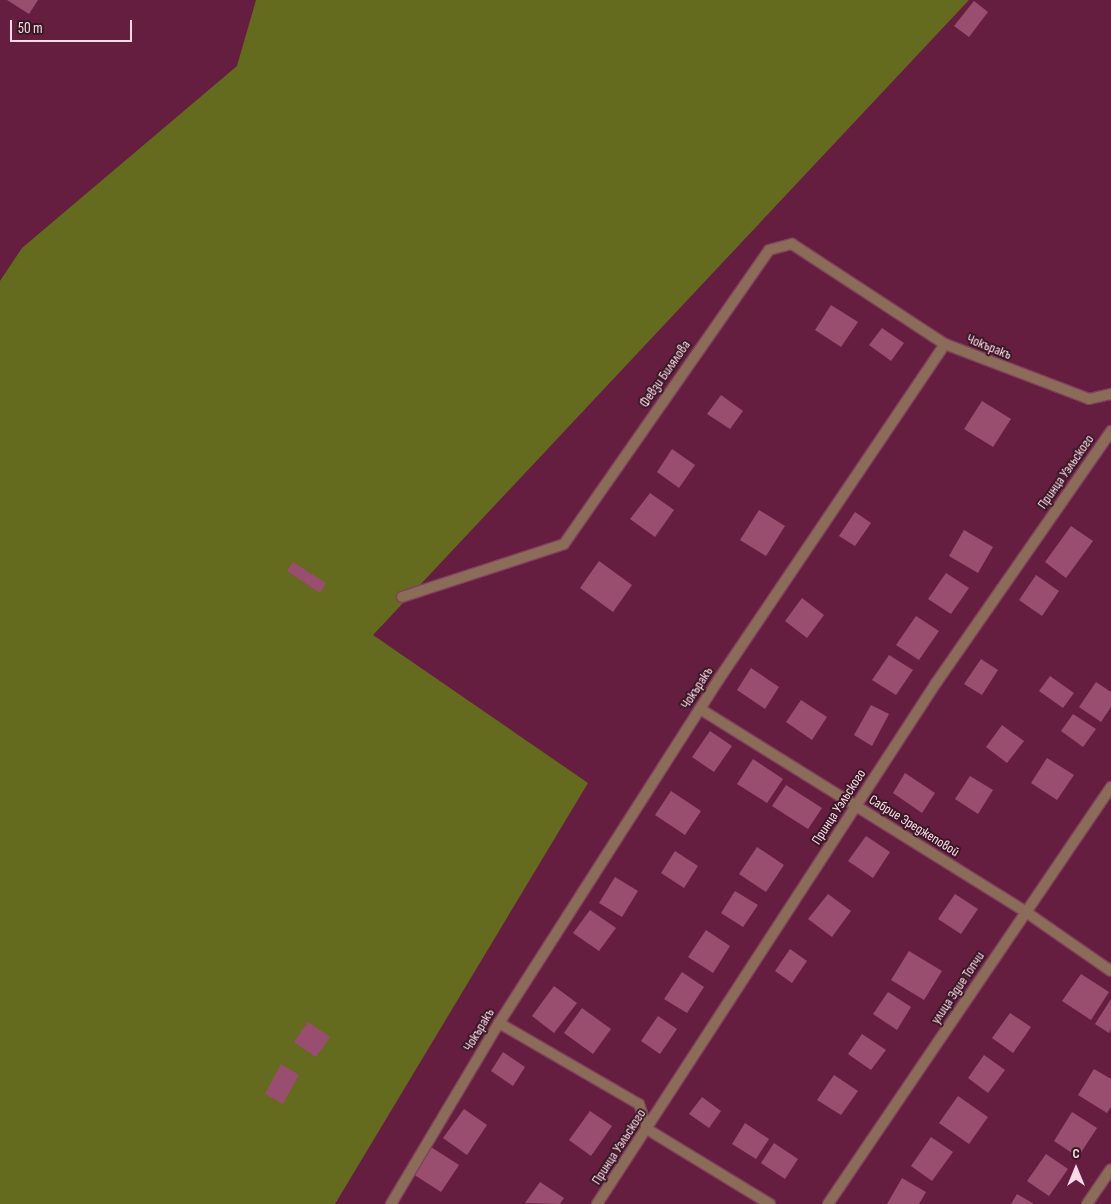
<!DOCTYPE html>
<html>
<head>
<meta charset="utf-8">
<style>
  body { margin:0 }
  #map { position:relative; width:1111px; height:1204px; overflow:hidden; background:#661e40; font-family:"Sofia Sans Condensed",sans-serif }
  div>[style] { position:absolute }
  [style*='--x'] { left:calc(var(--x)*1px); top:calc(var(--y)*1px); width:calc(var(--w)*1px); rotate:calc(var(--a)*1deg) }
  .green>* { inset:0; background:#646b1f }
  .building>* { inset:0; background:#9a4e6f }
  .roads { filter:drop-shadow(1px 0 #81405e) drop-shadow(-1px 0 #81405e) drop-shadow(0 1px #81405e) drop-shadow(0 -1px #81405e) }
  .minor>* { height:10px; margin:-5px; padding:0 5px; transform-origin:5px; border-radius:5px; background:#8b6c58 }
  span { translate:-50% -50%; white-space:nowrap; text-align:center; line-height:1.15; -webkit-text-stroke:4px #381825; paint-order:stroke }
  .street-label { font-size:14px; color:#fedae7 }
  .north { position:absolute; left:1051px; top:1144px; width:50px; height:50px; -webkit-text-stroke:4px #381825; paint-order:stroke; rotate:0deg; font-size:14px; font-weight:700; line-height:20px; text-align:center; color:#fedae7 }
  .north::after { content:''; display:block; margin:auto; width:18px; height:22px; background:#fedae7; clip-path:polygon(50% 0,100% 100%,50% 72%,0 100%) }
  .scale { position:absolute; left:10px; top:20px; width:122px; height:22px; box-sizing:border-box; border:2px solid #fedae7; border-top:0; padding-left:6px; font-size:15px; line-height:18px; white-space:nowrap; color:#fedae7; -webkit-text-stroke:4px #381825; paint-order:stroke }
</style>
</head>
<body>
<div id="map">
  <div class="green">
    <div style="clip-path:polygon(256px 0,969px 0,373px 635px,588px 783px,335px 1204px,0 1204px,0 281px,22px 248px,237px 66px)"></div>
  </div>
  <div class="building">
    <div style="clip-path:polygon(7px 0,38px 0,29px 14px)"></div>
    <div style="clip-path:polygon(974px 1px,988px 12px,969px 37px,954px 26px)"></div>
    <div style="clip-path:polygon(831px 305px,858px 322px,841px 347px,815px 330px)"></div>
    <div style="clip-path:polygon(882px 328px,904px 343px,891px 361px,869px 345px)"></div>
    <div style="clip-path:polygon(721px 395px,743px 411px,730px 429px,707px 414px)"></div>
    <div style="clip-path:polygon(982px 401px,1011px 419px,993px 447px,964px 429px)"></div>
    <div style="clip-path:polygon(672px 449px,695px 465px,679px 488px,657px 472px)"></div>
    <div style="clip-path:polygon(650px 493px,674px 510px,655px 537px,630px 519px)"></div>
    <div style="clip-path:polygon(759px 510px,785px 526px,766px 556px,740px 540px)"></div>
    <div style="clip-path:polygon(855px 512px,871px 523px,855px 546px,839px 536px)"></div>
    <div style="clip-path:polygon(1071px 526px,1093px 541px,1066px 578px,1045px 562px)"></div>
    <div style="clip-path:polygon(964px 530px,993px 547px,978px 573px,949px 556px)"></div>
    <div style="clip-path:polygon(599px 561px,632px 585px,613px 612px,580px 588px)"></div>
    <div style="clip-path:polygon(293px 562px,326px 583px,320px 593px,287px 571px)"></div>
    <div style="clip-path:polygon(946px 573px,969px 588px,951px 614px,928px 599px)"></div>
    <div style="clip-path:polygon(1036px 575px,1059px 591px,1042px 616px,1019px 600px)"></div>
    <div style="clip-path:polygon(802px 598px,824px 615px,807px 638px,785px 621px)"></div>
    <div style="clip-path:polygon(916px 616px,939px 631px,919px 660px,896px 645px)"></div>
    <div style="clip-path:polygon(889px 655px,913px 670px,896px 695px,872px 680px)"></div>
    <div style="clip-path:polygon(981px 659px,998px 670px,982px 695px,964px 684px)"></div>
    <div style="clip-path:polygon(751px 668px,779px 687px,765px 709px,737px 690px)"></div>
    <div style="clip-path:polygon(1050px 676px,1074px 693px,1063px 708px,1039px 691px)"></div>
    <div style="clip-path:polygon(1096px 682px,1111px 692px,1111px 707px,1101px 722px,1079px 707px)"></div>
    <div style="clip-path:polygon(801px 700px,827px 717px,812px 740px,786px 722px)"></div>
    <div style="clip-path:polygon(871px 705px,889px 714px,872px 746px,854px 735px)"></div>
    <div style="clip-path:polygon(1073px 714px,1096px 729px,1083px 747px,1061px 731px)"></div>
    <div style="clip-path:polygon(1002px 725px,1024px 741px,1007px 763px,986px 747px)"></div>
    <div style="clip-path:polygon(710px 731px,732px 746px,714px 772px,692px 757px)"></div>
    <div style="clip-path:polygon(1047px 758px,1074px 775px,1057px 800px,1031px 783px)"></div>
    <div style="clip-path:polygon(753px 759px,783px 779px,767px 803px,737px 784px)"></div>
    <div style="clip-path:polygon(905px 773px,935px 793px,922px 813px,893px 793px)"></div>
    <div style="clip-path:polygon(970px 776px,993px 790px,978px 814px,955px 799px)"></div>
    <div style="clip-path:polygon(786px 785px,822px 808px,808px 829px,772px 806px)"></div>
    <div style="clip-path:polygon(671px 791px,701px 811px,685px 835px,655px 815px)"></div>
    <div style="clip-path:polygon(866px 836px,890px 852px,873px 878px,848px 861px)"></div>
    <div style="clip-path:polygon(757px 847px,784px 865px,766px 892px,739px 874px)"></div>
    <div style="clip-path:polygon(675px 851px,698px 866px,684px 888px,661px 873px)"></div>
    <div style="clip-path:polygon(615px 877px,638px 891px,622px 917px,599px 903px)"></div>
    <div style="clip-path:polygon(735px 891px,758px 905px,743px 927px,721px 913px)"></div>
    <div style="clip-path:polygon(828px 894px,851px 911px,832px 937px,808px 919px)"></div>
    <div style="clip-path:polygon(955px 894px,978px 909px,961px 934px,938px 919px)"></div>
    <div style="clip-path:polygon(590px 910px,616px 928px,599px 951px,573px 933px)"></div>
    <div style="clip-path:polygon(706px 930px,730px 946px,713px 973px,688px 957px)"></div>
    <div style="clip-path:polygon(790px 949px,807px 961px,792px 983px,775px 971px)"></div>
    <div style="clip-path:polygon(909px 951px,942px 971px,924px 1000px,891px 980px)"></div>
    <div style="clip-path:polygon(682px 972px,704px 987px,687px 1013px,664px 999px)"></div>
    <div style="clip-path:polygon(1081px 974px,1109px 992px,1091px 1020px,1062px 1001px)"></div>
    <div style="clip-path:polygon(554px 986px,577px 1003px,554px 1033px,532px 1016px)"></div>
    <div style="clip-path:polygon(888px 992px,911px 1007px,897px 1030px,873px 1014px)"></div>
    <div style="clip-path:polygon(1111px 999px,1111px 1029px,1109px 1033px,1095px 1024px)"></div>
    <div style="clip-path:polygon(582px 1008px,611px 1029px,593px 1054px,564px 1033px)"></div>
    <div style="clip-path:polygon(1010px 1013px,1031px 1027px,1013px 1053px,992px 1038px)"></div>
    <div style="clip-path:polygon(658px 1016px,677px 1029px,660px 1054px,641px 1041px)"></div>
    <div style="clip-path:polygon(308px 1022px,330px 1037px,316px 1057px,294px 1042px)"></div>
    <div style="clip-path:polygon(862px 1034px,886px 1050px,871px 1070px,848px 1054px)"></div>
    <div style="clip-path:polygon(503px 1052px,525px 1067px,513px 1086px,491px 1071px)"></div>
    <div style="clip-path:polygon(984px 1055px,1005px 1070px,988px 1093px,968px 1078px)"></div>
    <div style="clip-path:polygon(281px 1064px,299px 1075px,283px 1104px,265px 1094px)"></div>
    <div style="clip-path:polygon(1094px 1069px,1111px 1079px,1111px 1107px,1107px 1113px,1078px 1095px)"></div>
    <div style="clip-path:polygon(834px 1075px,858px 1091px,841px 1115px,817px 1100px)"></div>
    <div style="clip-path:polygon(958px 1096px,988px 1117px,969px 1144px,939px 1123px)"></div>
    <div style="clip-path:polygon(702px 1097px,721px 1111px,709px 1128px,689px 1114px)"></div>
    <div style="clip-path:polygon(464px 1109px,487px 1125px,467px 1155px,443px 1138px)"></div>
    <div style="clip-path:polygon(590px 1111px,612px 1126px,591px 1156px,569px 1140px)"></div>
    <div style="clip-path:polygon(1072px 1112px,1097px 1128px,1078px 1157px,1054px 1141px)"></div>
    <div style="clip-path:polygon(745px 1123px,769px 1139px,756px 1159px,732px 1144px)"></div>
    <div style="clip-path:polygon(931px 1137px,953px 1152px,932px 1181px,911px 1166px)"></div>
    <div style="clip-path:polygon(774px 1143px,798px 1159px,785px 1179px,761px 1163px)"></div>
    <div style="clip-path:polygon(431px 1147px,459px 1165px,441px 1192px,413px 1174px)"></div>
    <div style="clip-path:polygon(1046px 1154px,1068px 1169px,1049px 1196px,1027px 1181px)"></div>
    <div style="clip-path:polygon(902px 1178px,926px 1192px,919px 1204px,887px 1204px)"></div>
    <div style="clip-path:polygon(540px 1182px,564px 1198px,560px 1204px,525px 1203px)"></div>
    <div style="clip-path:polygon(1017px 1194px,1034px 1204px,1011px 1204px)"></div>
  </div>
  <div class="roads">
    <div class="minor">
      <div style="--x:402;--y:597;--w:170;--a:-18.1"></div>
      <div style="--x:564;--y:544;--w:358;--a:-55.1"></div>
      <div style="--x:769;--y:250;--w:24;--a:-15"></div>
      <div style="--x:792;--y:244;--w:183;--a:33.2"></div>
      <div style="--x:700;--y:709;--w:384;--a:31.9"></div>
      <div style="--x:1026;--y:912;--w:103;--a:34.8"></div>
      <div style="--x:499;--y:1023;--w:162;--a:30.1"></div>
      <div style="--x:639;--y:1104;--w:26;--a:72"></div>
      <div style="--x:647;--y:1129;--w:144;--a:31.4"></div>
      <div style="--x:391;--y:1204;--w:211;--a:-59.2"></div>
      <div style="--x:499;--y:1023;--w:408;--a:-57.4"></div>
      <div style="--x:719;--y:679;--w:404;--a:-56"></div>
      <div style="--x:945;--y:344;--w:154;--a:20.9"></div>
      <div style="--x:1089;--y:399;--w:23;--a:-13"></div>
      <div style="--x:597;--y:1204;--w:622;--a:-56.95"></div>
      <div style="--x:936;--y:683;--w:307;--a:-55.2"></div>
      <div style="--x:828;--y:1204;--w:504;--a:-55.84"></div>
      <div style="--x:1087;--y:1204;--w:42;--a:-55.6"></div>
    </div>
  </div>
  <div class="street-label">
    <span style="left:989px;top:347px;rotate:22deg">Чокъракъ</span>
    <span style="left:665px;top:374px;rotate:-55deg">Февзи Билялова</span>
    <span style="left:1066px;top:472px;rotate:-55deg">Принца Уэльского</span>
    <span style="left:697px;top:688px;rotate:-57deg">Чокъракъ</span>
    <span style="left:839px;top:807px;rotate:-57deg">Принца Уэльского</span>
    <span style="left:914px;top:826px;rotate:32deg">Сабрие Эреджеповой</span>
    <span style="left:958px;top:988px;rotate:-56deg">улица Эдие Топчи</span>
    <span style="left:479px;top:1030px;rotate:-59deg">Чокъракъ</span>
    <span style="left:619px;top:1147px;rotate:-57deg">Принца Уэльского</span>
  </div>
  <div class="north">С</div>
  <div class="scale">50 m</div>
</div>
</body>
</html>
